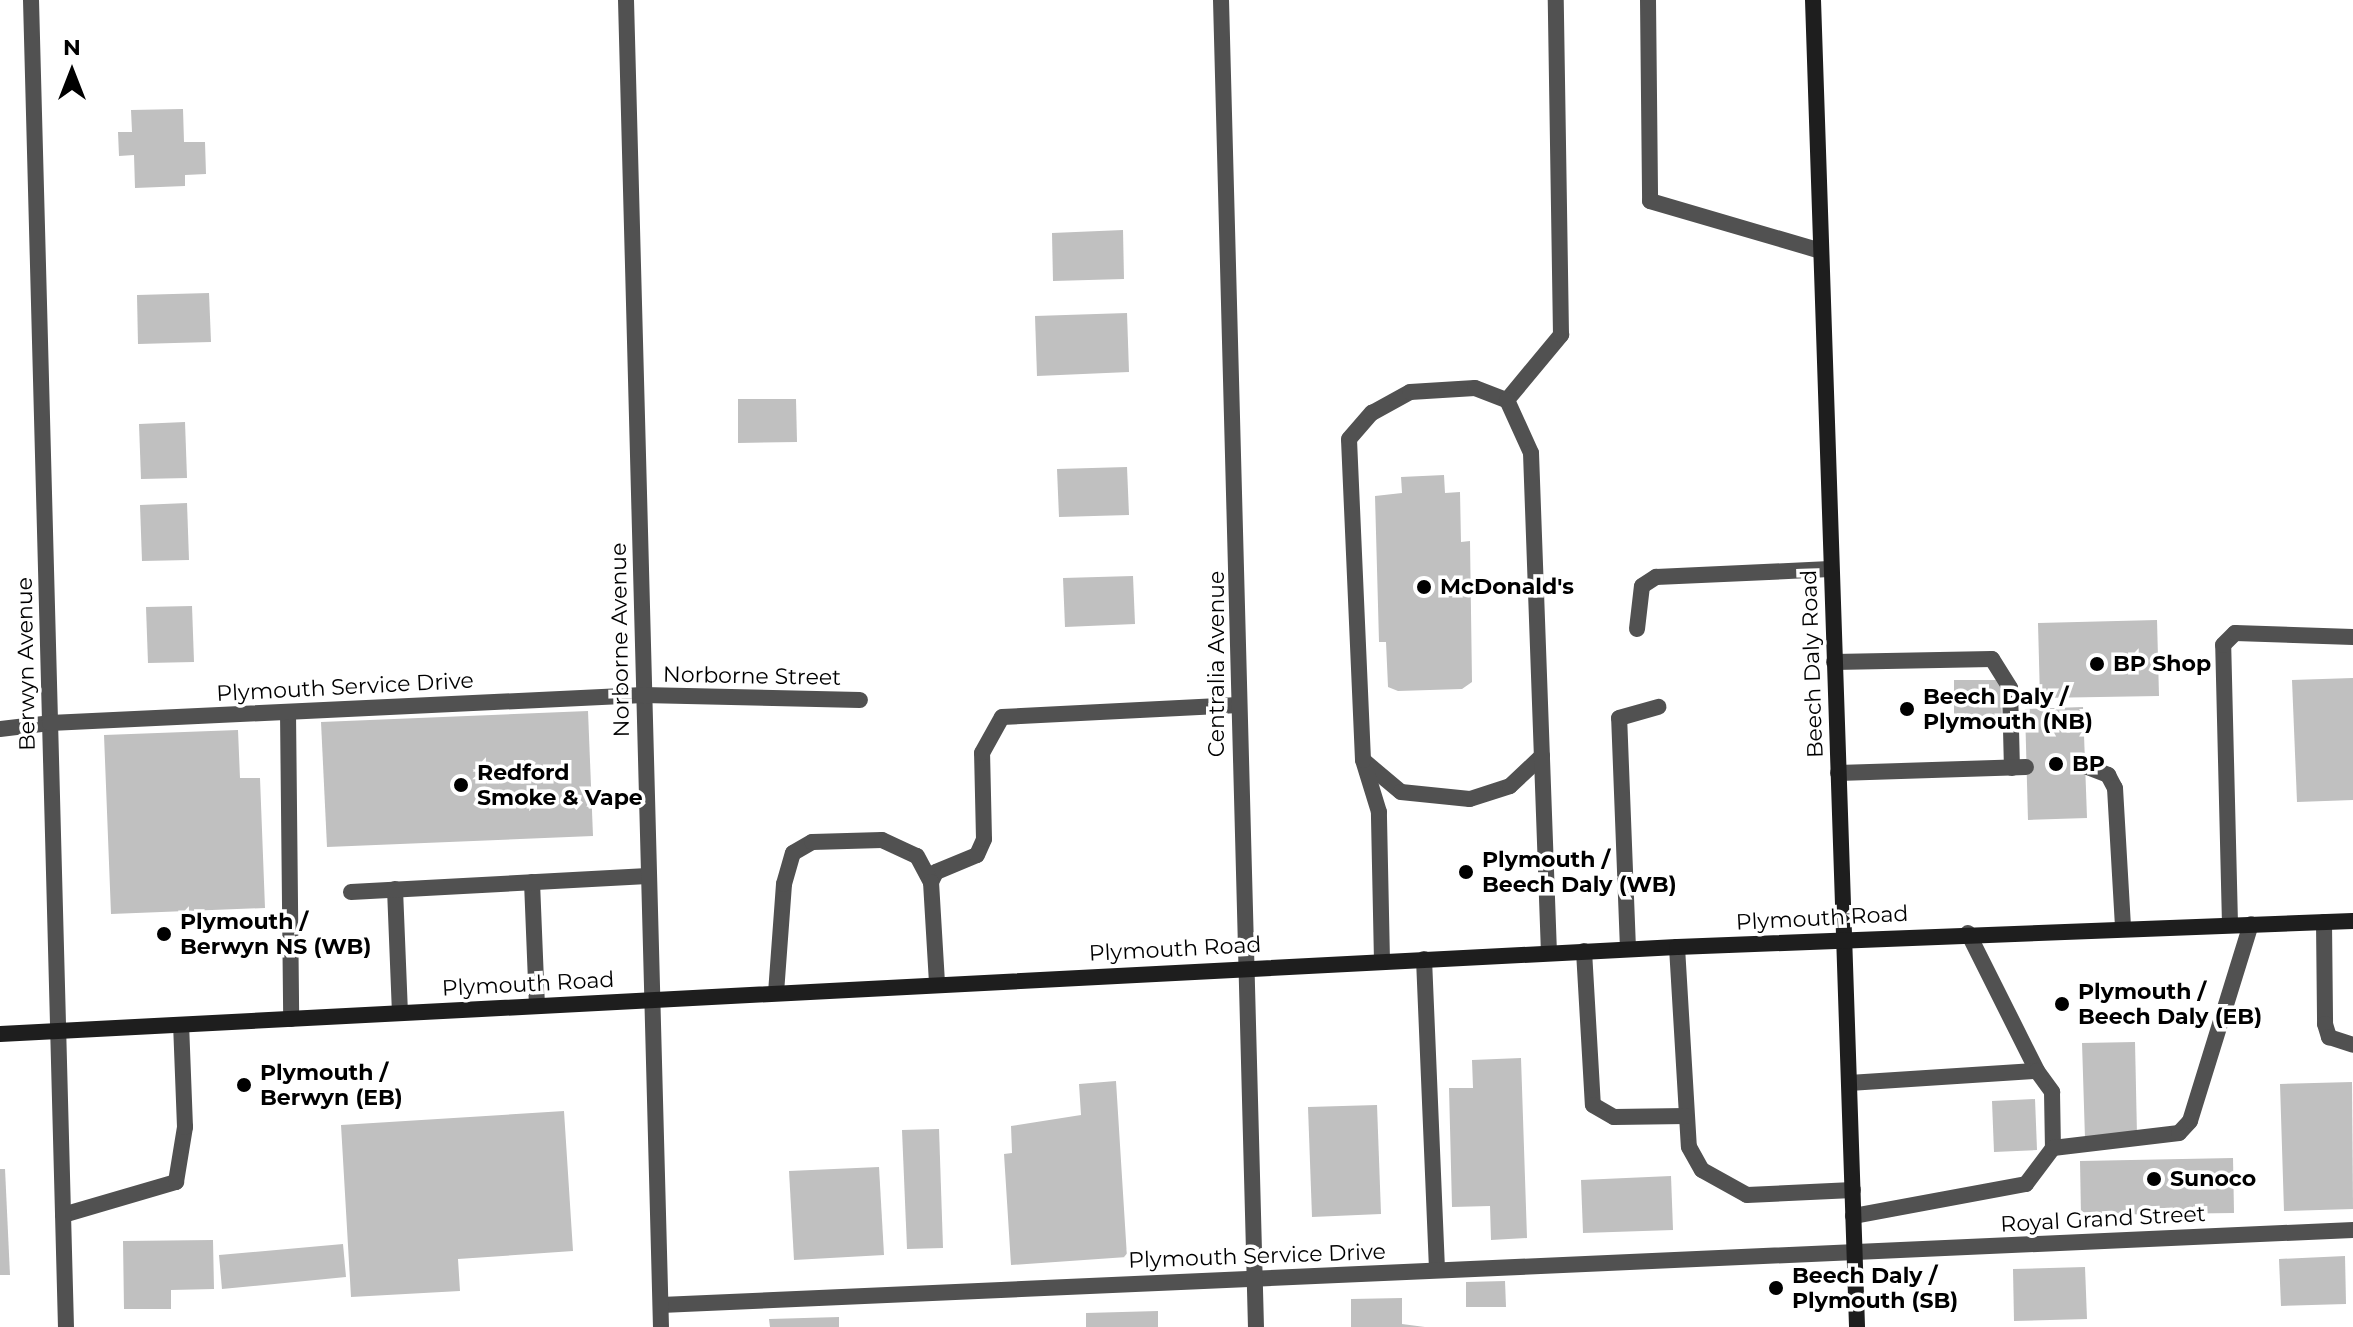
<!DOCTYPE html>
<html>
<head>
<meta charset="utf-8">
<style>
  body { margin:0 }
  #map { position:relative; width:2353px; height:1327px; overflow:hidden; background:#fff; font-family:Montserrat,sans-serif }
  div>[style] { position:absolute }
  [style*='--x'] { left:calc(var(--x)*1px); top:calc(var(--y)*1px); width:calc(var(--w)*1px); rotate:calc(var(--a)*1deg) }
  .building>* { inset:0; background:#c0c0c0 }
  .service>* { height:16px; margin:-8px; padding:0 8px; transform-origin:8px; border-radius:8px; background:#515151 }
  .minor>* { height:16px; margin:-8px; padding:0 8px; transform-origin:8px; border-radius:8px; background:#515151 }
  .secondary>* { height:16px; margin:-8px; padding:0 8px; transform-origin:8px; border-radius:8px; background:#1e1e1e }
  .dots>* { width:22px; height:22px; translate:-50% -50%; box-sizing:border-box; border:4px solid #fff; border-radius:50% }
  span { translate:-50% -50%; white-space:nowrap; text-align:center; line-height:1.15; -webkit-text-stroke:7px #fff; paint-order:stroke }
  .poi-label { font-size:22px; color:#000; font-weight:700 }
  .left { translate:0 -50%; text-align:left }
  .street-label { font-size:22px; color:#000 }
  .north { position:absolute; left:32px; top:32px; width:80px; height:80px; -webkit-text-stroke:6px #fff; paint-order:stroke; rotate:0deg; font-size:22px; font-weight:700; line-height:32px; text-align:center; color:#000 }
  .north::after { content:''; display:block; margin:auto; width:28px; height:36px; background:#000; clip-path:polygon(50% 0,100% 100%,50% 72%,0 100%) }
</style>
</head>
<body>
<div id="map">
  <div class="building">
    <div style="clip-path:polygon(183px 109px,184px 142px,205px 142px,206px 174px,185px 175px,185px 186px,135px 188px,134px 155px,119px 156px,118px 132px,132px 132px,131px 110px)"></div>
    <div style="clip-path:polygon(1123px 230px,1124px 279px,1053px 281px,1052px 233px)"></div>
    <div style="clip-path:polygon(209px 293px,211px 342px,138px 344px,137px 295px)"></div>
    <div style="clip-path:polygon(1127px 313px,1129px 372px,1037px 376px,1035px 316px)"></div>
    <div style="clip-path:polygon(738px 399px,796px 399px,797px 442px,738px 443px)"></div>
    <div style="clip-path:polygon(185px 422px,187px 478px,141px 479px,139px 424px)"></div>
    <div style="clip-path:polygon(1127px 467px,1129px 515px,1059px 517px,1057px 469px)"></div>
    <div style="clip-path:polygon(1444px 475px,1445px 493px,1460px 492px,1461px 542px,1470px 541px,1472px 682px,1462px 689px,1398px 691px,1388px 687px,1386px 642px,1379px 642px,1375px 496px,1402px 493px,1401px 477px)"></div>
    <div style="clip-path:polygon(187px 503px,189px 560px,142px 561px,140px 505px)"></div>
    <div style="clip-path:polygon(1133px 576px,1135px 624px,1065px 627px,1063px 578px)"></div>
    <div style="clip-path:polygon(192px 606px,194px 662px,148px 663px,146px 607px)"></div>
    <div style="clip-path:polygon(2157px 620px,2159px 696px,2040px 698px,2038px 623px)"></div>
    <div style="clip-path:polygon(2353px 678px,2353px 800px,2297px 802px,2292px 680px)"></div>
    <div style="clip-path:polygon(1954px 680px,2001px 680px,2002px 726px,1954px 726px)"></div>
    <div style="clip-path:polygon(2083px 707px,2087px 818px,2028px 820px,2025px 709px)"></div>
    <div style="clip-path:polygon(588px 711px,593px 836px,327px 847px,321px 722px)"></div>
    <div style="clip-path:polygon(238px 730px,240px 778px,260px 778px,265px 908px,111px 914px,104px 735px)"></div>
    <div style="clip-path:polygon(2135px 1042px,2137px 1136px,2085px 1138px,2082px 1043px)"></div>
    <div style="clip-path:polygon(1521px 1058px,1527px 1238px,1491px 1240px,1490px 1206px,1452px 1207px,1449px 1088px,1473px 1088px,1472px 1060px)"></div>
    <div style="clip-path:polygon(1116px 1081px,1127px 1257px,1011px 1265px,1004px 1154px,1012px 1153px,1011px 1126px,1081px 1115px,1079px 1084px)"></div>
    <div style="clip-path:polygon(2352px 1082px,2353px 1209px,2284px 1211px,2280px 1084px)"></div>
    <div style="clip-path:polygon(2035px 1099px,2037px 1150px,1994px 1152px,1992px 1101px)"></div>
    <div style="clip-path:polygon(1377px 1105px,1381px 1214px,1312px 1217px,1308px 1107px)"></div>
    <div style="clip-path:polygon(564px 1111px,573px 1251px,458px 1259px,460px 1291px,351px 1297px,341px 1125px)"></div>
    <div style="clip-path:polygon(939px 1129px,943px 1248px,907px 1249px,902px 1130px)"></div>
    <div style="clip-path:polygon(2233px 1158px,2234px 1213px,2081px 1215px,2080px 1161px)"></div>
    <div style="clip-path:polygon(879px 1167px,884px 1255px,794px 1260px,789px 1171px)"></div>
    <div style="clip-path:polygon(0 1169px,5px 1169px,10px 1275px,0 1275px)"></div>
    <div style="clip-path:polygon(1671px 1176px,1673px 1230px,1583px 1233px,1581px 1180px)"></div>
    <div style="clip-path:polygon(213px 1240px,214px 1289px,171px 1290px,171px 1309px,124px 1309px,123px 1241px)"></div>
    <div style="clip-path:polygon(343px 1244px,346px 1277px,222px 1289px,219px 1255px)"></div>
    <div style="clip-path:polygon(2345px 1256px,2346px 1304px,2281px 1306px,2279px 1259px)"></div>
    <div style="clip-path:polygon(2085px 1267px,2087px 1319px,2014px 1321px,2013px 1269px)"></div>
    <div style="clip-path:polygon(1505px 1281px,1506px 1307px,1466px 1307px,1466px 1282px)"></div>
    <div style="clip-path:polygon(1402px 1298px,1402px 1324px,1425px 1327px,1351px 1327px,1351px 1299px)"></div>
    <div style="clip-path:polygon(1158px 1311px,1158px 1327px,1086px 1327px,1086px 1313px)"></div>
    <div style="clip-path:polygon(839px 1317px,839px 1327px,770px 1327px,769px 1319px)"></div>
  </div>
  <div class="service">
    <div style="--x:1648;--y:0;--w:201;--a:89.4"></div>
    <div style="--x:1650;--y:201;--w:178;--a:16.3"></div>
    <div style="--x:1507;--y:400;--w:85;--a:-50.3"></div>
    <div style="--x:1561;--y:335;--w:335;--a:-90.9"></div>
    <div style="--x:1637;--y:629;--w:43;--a:-83.4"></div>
    <div style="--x:1642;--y:586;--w:17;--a:-33"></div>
    <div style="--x:1656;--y:577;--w:174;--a:-2.6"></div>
    <div style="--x:1834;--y:662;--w:158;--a:-1.1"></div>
    <div style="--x:1992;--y:659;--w:34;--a:58"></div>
    <div style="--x:2010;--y:688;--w:80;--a:88.6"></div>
    <div style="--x:288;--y:712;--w:307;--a:89.4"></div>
    <div style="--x:0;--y:729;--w:50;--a:-6.8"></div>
    <div style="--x:1364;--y:761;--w:48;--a:40"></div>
    <div style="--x:1401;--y:792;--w:69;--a:5.8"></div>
    <div style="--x:1470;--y:799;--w:42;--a:-18"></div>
    <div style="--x:1510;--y:786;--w:44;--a:-43.2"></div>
    <div style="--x:2085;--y:766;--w:25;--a:21"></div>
    <div style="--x:2108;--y:775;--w:15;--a:62"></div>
    <div style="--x:2115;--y:788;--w:139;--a:86.7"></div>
    <div style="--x:1838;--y:773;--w:188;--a:-1.8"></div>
    <div style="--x:532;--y:882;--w:124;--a:87.7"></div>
    <div style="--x:931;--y:882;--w:11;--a:-63"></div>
    <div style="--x:936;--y:872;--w:44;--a:-22.5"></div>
    <div style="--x:977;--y:855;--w:17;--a:-66"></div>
    <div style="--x:984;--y:839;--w:86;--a:-91.3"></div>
    <div style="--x:982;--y:753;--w:41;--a:-60.9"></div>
    <div style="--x:1002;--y:717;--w:237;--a:-2.9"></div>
    <div style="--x:395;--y:889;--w:124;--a:87.7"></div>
    <div style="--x:351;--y:892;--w:297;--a:-3.1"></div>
    <div style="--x:2324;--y:922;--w:102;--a:89.4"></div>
    <div style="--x:2325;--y:1024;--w:14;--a:73"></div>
    <div style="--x:2329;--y:1037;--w:25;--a:18"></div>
    <div style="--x:2230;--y:924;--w:279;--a:-91.4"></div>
    <div style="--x:2223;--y:645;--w:17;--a:-45"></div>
    <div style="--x:2235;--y:633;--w:118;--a:1.9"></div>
    <div style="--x:1968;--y:933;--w:154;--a:63.4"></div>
    <div style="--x:1677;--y:947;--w:200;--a:86.6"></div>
    <div style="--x:1689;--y:1147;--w:26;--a:61"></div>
    <div style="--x:1702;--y:1170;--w:51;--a:29.1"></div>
    <div style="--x:1747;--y:1195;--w:106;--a:-2.7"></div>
    <div style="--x:1628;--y:949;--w:231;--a:-92.2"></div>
    <div style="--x:1619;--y:718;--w:41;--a:-15.8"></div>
    <div style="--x:1584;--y:951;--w:154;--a:86.7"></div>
    <div style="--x:1593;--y:1105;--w:24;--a:30"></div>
    <div style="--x:1614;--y:1117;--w:72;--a:-0.8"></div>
    <div style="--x:1424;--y:959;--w:311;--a:87.6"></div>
    <div style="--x:1382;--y:961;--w:149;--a:-91.2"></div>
    <div style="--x:1379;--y:812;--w:54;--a:-107.1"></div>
    <div style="--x:1363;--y:760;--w:321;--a:-92.5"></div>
    <div style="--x:1349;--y:439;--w:35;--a:-49"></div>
    <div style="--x:1372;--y:413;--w:43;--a:-28.9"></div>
    <div style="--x:1410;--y:392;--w:65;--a:-3.5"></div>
    <div style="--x:1475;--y:388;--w:34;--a:21"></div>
    <div style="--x:1507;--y:400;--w:58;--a:65.6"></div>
    <div style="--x:1531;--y:453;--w:500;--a:87.94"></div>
    <div style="--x:776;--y:993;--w:109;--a:-85.8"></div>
    <div style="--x:784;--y:884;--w:32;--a:-74"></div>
    <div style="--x:793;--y:853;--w:22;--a:-30"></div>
    <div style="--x:812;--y:842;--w:70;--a:-1.6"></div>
    <div style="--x:882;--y:840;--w:38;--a:25"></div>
    <div style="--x:917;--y:856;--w:30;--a:62"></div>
    <div style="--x:931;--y:882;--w:102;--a:86.6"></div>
    <div style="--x:1849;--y:1083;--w:188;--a:-3.7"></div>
    <div style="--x:2037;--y:1071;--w:26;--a:54"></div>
    <div style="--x:2052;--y:1092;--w:56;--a:89"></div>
    <div style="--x:2053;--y:1148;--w:45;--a:126.9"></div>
    <div style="--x:2026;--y:1184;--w:176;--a:169.5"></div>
    <div style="--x:2053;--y:1148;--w:127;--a:-6.8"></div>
    <div style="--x:2179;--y:1133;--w:16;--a:-47"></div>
    <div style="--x:2190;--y:1121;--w:206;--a:-72.8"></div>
    <div style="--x:63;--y:1215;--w:118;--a:-16.3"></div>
    <div style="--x:176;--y:1182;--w:56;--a:-80.7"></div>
    <div style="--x:185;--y:1127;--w:102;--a:-92.2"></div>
    <div style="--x:661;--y:1305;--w:1694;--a:-2.54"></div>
  </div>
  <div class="minor">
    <div style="--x:31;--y:0;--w:1327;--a:88.49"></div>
    <div style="--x:626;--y:0;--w:1327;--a:88.49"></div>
    <div style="--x:1221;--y:0;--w:1327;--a:88.49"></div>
    <div style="--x:50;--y:723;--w:594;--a:-2.7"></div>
    <div style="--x:643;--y:695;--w:217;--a:1.3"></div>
  </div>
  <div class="secondary">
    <div style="--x:1813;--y:0;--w:1328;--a:88.1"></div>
    <div style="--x:0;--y:1034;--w:1679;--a:-2.97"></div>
    <div style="--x:1677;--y:947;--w:676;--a:-2.2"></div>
  </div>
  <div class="dots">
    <div style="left:1424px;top:587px;background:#000"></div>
    <div style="left:2097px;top:664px;background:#000"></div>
    <div style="left:1907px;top:709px;background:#000"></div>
    <div style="left:2056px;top:764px;background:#000"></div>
    <div style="left:461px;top:785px;background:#000"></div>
    <div style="left:1466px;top:872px;background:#000"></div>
    <div style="left:164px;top:934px;background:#000"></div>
    <div style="left:2062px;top:1004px;background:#000"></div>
    <div style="left:244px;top:1085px;background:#000"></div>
    <div style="left:2154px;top:1179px;background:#000"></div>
    <div style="left:1776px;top:1288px;background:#000"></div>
  </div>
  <div class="poi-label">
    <span class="left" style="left:1440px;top:587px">McDonald's</span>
    <span class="left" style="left:2113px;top:664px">BP Shop</span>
    <span class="left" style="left:1923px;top:709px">Beech Daly /<br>Plymouth (NB)</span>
    <span class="left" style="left:2072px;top:764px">BP</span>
    <span class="left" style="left:477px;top:785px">Redford<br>Smoke &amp; Vape</span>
    <span class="left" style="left:1482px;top:872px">Plymouth /<br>Beech Daly (WB)</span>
    <span class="left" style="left:180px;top:934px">Plymouth /<br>Berwyn NS (WB)</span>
    <span class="left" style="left:2078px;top:1004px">Plymouth /<br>Beech Daly (EB)</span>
    <span class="left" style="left:260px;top:1085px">Plymouth /<br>Berwyn (EB)</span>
    <span class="left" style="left:2170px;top:1179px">Sunoco</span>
    <span class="left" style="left:1792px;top:1288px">Beech Daly /<br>Plymouth (SB)</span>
  </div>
  <div class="street-label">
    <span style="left:620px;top:640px;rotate:-91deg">Norborne Avenue</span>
    <span style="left:26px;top:664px;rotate:-91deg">Berwyn Avenue</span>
    <span style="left:1217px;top:664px;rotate:-90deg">Centralia Avenue</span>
    <span style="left:1812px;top:664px;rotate:-92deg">Beech Daly Road</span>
    <span style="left:752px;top:676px;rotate:1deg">Norborne Street</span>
    <span style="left:345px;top:687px;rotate:-3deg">Plymouth Service Drive</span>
    <span style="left:1822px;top:918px;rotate:-3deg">Plymouth Road</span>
    <span style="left:1175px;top:949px;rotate:-3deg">Plymouth Road</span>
    <span style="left:528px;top:984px;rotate:-3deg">Plymouth Road</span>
    <span style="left:2103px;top:1219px;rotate:-3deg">Royal Grand Street</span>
    <span style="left:1257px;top:1256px;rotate:-2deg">Plymouth Service Drive</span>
  </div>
  <div class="north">N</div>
</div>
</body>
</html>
